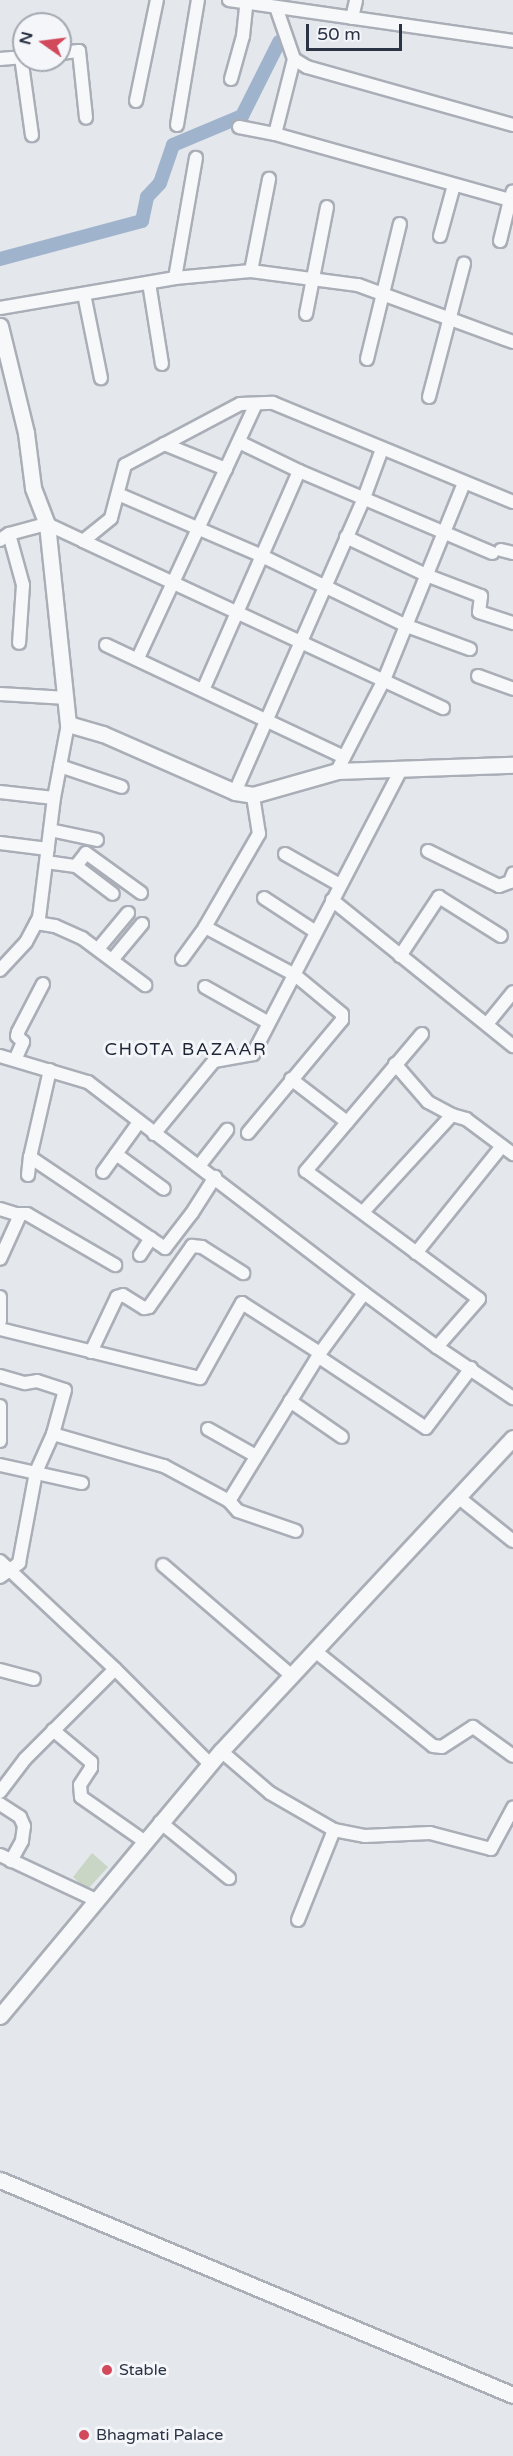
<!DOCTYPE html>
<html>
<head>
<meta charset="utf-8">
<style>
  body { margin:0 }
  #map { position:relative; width:513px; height:2456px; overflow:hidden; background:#e4e7ec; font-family:"Varela Round",sans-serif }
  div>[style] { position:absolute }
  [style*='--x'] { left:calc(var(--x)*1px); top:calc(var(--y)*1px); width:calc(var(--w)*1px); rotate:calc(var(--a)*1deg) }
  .green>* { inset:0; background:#c9d6c5 }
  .canal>* { height:14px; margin:-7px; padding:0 7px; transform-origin:7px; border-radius:7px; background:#9fb4cc }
  .roads { filter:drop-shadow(2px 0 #a9aeb7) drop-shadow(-2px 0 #a9aeb7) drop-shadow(0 2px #a9aeb7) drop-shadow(0 -2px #a9aeb7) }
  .minor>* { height:12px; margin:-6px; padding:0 6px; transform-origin:6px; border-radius:6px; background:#f7f8fa }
  .tertiary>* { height:15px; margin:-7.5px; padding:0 7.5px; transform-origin:7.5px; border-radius:7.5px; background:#f7f8fa }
  .dots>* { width:16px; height:16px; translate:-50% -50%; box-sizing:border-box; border:3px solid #f4f6f9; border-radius:50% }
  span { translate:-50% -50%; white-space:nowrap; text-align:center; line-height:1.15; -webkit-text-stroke:6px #f4f6f9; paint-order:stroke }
  .poi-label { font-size:16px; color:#2b3445 }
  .left { translate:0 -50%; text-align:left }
  .neighbourhood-label { font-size:18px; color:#1d2536; letter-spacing:1.5px }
  .north { position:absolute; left:12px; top:12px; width:60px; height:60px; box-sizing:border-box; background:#f4f6f9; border:2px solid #a4a8b1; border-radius:50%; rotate:284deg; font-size:16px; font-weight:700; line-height:24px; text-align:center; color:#2b3445 }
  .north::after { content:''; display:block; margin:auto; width:21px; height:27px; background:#d1495b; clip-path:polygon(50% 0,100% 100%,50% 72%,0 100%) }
  .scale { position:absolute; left:306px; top:24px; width:96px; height:27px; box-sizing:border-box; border:3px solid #2b3445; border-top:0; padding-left:8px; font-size:18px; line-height:21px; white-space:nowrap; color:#2b3445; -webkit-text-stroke:4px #f4f6f9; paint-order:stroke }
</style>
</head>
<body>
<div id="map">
  <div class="green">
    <div style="clip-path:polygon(92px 1853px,108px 1867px,87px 1890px,73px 1877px)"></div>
  </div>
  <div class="canal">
    <div style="--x:0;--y:259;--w:147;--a:-15"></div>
    <div style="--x:142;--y:221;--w:25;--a:-78"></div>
    <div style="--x:147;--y:197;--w:19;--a:-47"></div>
    <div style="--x:160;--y:183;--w:40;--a:-71.1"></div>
    <div style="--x:173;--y:145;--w:75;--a:-22.8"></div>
    <div style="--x:242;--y:116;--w:83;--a:-63.4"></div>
  </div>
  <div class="roads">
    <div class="minor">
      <div style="--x:229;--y:0;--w:287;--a:8.2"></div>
      <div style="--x:276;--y:7;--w:55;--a:70.9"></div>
      <div style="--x:294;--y:59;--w:15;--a:32"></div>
      <div style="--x:307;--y:67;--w:214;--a:15.7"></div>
      <div style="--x:352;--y:18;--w:18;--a:-77"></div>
      <div style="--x:60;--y:53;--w:19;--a:-6"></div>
      <div style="--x:79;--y:51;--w:67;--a:84"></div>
      <div style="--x:21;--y:57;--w:79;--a:82"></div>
      <div style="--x:0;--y:59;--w:24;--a:-5"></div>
      <div style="--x:231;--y:79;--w:45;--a:-74.4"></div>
      <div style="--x:243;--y:36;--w:36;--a:-84"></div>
      <div style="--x:136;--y:101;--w:103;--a:-78.3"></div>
      <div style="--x:177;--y:125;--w:127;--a:-80.5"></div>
      <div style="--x:239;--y:127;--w:37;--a:11"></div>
      <div style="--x:275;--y:134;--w:244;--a:15.7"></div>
      <div style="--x:510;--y:200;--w:9;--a:-72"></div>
      <div style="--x:275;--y:134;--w:77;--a:-75.8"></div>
      <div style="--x:440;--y:236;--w:53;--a:-74.6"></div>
      <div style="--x:500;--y:241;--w:42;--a:-76.3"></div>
      <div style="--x:251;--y:271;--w:94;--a:-78.9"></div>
      <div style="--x:175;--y:278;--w:122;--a:-80.1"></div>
      <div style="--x:149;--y:283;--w:82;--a:80.9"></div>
      <div style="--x:84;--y:294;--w:86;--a:78.6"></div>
      <div style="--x:0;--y:308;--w:178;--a:-9.7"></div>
      <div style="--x:175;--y:278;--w:76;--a:-5.3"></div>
      <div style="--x:251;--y:271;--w:108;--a:7.5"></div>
      <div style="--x:358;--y:285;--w:165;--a:20.2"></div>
      <div style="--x:306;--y:314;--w:109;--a:-78.9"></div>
      <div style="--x:367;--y:359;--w:139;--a:-76.3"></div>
      <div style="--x:429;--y:397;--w:138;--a:-75.3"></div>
      <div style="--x:239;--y:442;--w:67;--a:25.8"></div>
      <div style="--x:299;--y:471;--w:210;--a:23"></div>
      <div style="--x:164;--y:444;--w:67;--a:22"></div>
      <div style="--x:118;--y:494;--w:157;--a:23.3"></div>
      <div style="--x:262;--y:556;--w:161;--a:25.8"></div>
      <div style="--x:407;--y:626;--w:67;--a:20.1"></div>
      <div style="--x:9;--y:534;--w:53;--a:74.6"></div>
      <div style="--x:23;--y:585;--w:58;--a:93.9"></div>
      <div style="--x:346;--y:537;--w:89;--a:25.4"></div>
      <div style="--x:426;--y:575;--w:59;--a:20.9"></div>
      <div style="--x:481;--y:596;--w:16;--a:97"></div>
      <div style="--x:479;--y:612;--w:36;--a:18"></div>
      <div style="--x:0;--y:540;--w:11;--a:-34"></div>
      <div style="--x:9;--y:534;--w:39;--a:-15"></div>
      <div style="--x:47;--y:524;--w:40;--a:25"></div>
      <div style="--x:83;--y:541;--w:36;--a:-39"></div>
      <div style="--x:111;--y:518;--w:55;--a:-75.2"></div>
      <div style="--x:125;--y:465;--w:130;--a:-27.9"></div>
      <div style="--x:240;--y:404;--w:33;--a:-2"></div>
      <div style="--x:273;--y:403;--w:260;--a:22.4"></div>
      <div style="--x:83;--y:541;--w:397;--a:24.9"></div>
      <div style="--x:501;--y:550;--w:12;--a:14"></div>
      <div style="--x:106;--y:645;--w:263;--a:25.2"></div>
      <div style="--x:138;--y:658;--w:280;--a:-65.1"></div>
      <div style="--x:478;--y:676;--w:37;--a:20"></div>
      <div style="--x:203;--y:690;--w:239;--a:-66.3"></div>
      <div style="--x:0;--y:694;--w:67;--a:3.4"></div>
      <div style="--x:60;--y:766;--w:65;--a:18.7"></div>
      <div style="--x:337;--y:771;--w:102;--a:-62.7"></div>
      <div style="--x:384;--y:680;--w:213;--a:-67.9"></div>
      <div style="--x:0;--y:792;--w:54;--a:6.3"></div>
      <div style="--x:235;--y:792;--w:321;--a:-66.3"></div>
      <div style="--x:364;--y:498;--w:52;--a:-69.8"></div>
      <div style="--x:50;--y:830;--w:48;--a:12"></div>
      <div style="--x:0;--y:843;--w:48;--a:7.1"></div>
      <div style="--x:428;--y:851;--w:79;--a:26.2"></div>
      <div style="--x:499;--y:886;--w:12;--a:-20"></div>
      <div style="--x:510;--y:882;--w:9;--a:-69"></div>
      <div style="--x:285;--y:854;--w:63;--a:29.4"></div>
      <div style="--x:46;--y:862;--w:30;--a:8"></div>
      <div style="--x:76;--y:866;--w:46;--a:37.1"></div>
      <div style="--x:76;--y:866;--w:16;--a:-52"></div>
      <div style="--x:86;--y:853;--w:68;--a:36"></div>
      <div style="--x:264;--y:898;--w:62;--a:33.2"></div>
      <div style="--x:332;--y:900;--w:233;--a:38.9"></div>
      <div style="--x:36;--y:923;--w:19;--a:9"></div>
      <div style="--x:55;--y:926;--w:30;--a:24"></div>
      <div style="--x:82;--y:938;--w:79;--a:36.7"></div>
      <div style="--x:205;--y:927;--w:102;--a:28.1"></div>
      <div style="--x:295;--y:975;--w:61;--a:39.7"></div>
      <div style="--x:342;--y:1014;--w:6;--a:90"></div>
      <div style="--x:342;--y:1020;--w:147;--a:129.8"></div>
      <div style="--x:98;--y:949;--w:47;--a:-50.2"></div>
      <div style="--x:400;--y:956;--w:71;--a:-56.5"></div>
      <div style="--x:439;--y:897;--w:73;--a:32.2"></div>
      <div style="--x:182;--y:959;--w:39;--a:-54"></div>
      <div style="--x:205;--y:927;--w:108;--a:-59.9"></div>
      <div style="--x:259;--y:834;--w:39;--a:-99"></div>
      <div style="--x:112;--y:960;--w:47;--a:-50.2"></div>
      <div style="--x:0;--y:970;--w:38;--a:-47"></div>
      <div style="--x:26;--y:942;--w:27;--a:-62"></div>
      <div style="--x:39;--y:918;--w:121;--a:-82.9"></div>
      <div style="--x:54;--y:798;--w:75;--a:-79.3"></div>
      <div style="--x:205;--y:987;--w:73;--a:29.4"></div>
      <div style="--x:487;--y:1024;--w:41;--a:-50.9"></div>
      <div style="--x:422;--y:1034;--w:180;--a:130.3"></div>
      <div style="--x:306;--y:1171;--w:215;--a:36.5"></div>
      <div style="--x:479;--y:1299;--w:64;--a:131.2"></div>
      <div style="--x:0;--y:1056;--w:92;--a:16.5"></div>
      <div style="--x:88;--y:1082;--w:347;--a:37.4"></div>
      <div style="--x:364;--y:1293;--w:91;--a:36.5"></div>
      <div style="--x:437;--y:1347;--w:92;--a:33.9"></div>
      <div style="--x:15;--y:1060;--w:20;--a:-66"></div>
      <div style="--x:23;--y:1042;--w:8;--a:-135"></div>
      <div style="--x:17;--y:1036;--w:4;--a:-76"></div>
      <div style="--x:18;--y:1032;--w:54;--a:-62.5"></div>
      <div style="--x:395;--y:1064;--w:50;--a:49"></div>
      <div style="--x:428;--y:1102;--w:27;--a:28"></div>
      <div style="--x:452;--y:1115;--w:15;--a:16"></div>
      <div style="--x:466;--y:1119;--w:59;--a:36.7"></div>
      <div style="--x:50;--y:1070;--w:89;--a:102.9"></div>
      <div style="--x:30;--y:1157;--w:163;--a:34"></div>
      <div style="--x:165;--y:1248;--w:44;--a:-52.4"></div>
      <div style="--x:192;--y:1213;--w:43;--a:-57.4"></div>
      <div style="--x:291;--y:1079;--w:71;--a:37.5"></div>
      <div style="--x:154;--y:1134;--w:94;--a:-50.6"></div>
      <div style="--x:214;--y:1061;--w:40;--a:-10"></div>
      <div style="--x:253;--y:1054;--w:320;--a:-62.5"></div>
      <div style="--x:116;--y:1154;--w:59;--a:36.1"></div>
      <div style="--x:199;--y:1166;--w:46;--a:-52.1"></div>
      <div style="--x:103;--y:1172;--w:62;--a:-54.2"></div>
      <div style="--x:28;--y:1175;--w:18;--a:-84"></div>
      <div style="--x:0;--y:1209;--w:21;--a:17"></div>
      <div style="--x:20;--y:1215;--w:48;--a:114.4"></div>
      <div style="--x:363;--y:1212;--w:132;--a:-47.5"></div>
      <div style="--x:19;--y:1214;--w:8;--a:0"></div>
      <div style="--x:27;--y:1214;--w:102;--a:30.1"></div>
      <div style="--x:416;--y:1253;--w:137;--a:-51.2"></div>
      <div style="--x:140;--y:1255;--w:20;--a:-57"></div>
      <div style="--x:0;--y:1297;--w:24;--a:90"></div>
      <div style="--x:0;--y:1329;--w:206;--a:13.8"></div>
      <div style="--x:200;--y:1378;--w:86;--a:-60.8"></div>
      <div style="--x:242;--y:1303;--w:93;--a:32.7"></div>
      <div style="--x:91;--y:1352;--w:61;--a:-64.7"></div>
      <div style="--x:117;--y:1297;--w:6;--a:-18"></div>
      <div style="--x:123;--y:1295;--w:25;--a:32"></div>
      <div style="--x:144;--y:1308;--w:5;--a:-11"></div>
      <div style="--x:149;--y:1307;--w:75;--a:-54.8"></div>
      <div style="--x:192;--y:1246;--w:10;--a:6"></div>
      <div style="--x:202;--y:1247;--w:49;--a:32.4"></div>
      <div style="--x:319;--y:1357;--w:128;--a:33.6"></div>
      <div style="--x:426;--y:1428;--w:75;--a:-53.1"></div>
      <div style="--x:0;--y:1376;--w:26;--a:16"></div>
      <div style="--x:25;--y:1383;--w:12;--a:-9"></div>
      <div style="--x:37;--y:1381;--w:29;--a:18"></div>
      <div style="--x:65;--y:1390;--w:46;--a:105.3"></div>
      <div style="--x:290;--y:1401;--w:63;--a:34.7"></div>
      <div style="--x:0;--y:1406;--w:35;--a:90"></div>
      <div style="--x:208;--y:1429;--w:55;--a:29.4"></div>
      <div style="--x:0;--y:1465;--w:84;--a:12.4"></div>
      <div style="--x:458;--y:1497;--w:70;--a:38.7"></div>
      <div style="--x:229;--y:1501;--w:174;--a:-58.4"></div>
      <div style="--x:320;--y:1353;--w:74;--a:-53.7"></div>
      <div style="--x:0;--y:1561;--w:158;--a:43.2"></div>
      <div style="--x:115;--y:1669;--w:134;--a:45"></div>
      <div style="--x:163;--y:1565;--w:170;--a:40.7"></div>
      <div style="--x:0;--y:1577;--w:24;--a:-36"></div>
      <div style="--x:19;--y:1563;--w:93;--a:-79.4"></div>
      <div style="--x:36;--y:1472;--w:42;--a:-65.9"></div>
      <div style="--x:53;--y:1434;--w:116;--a:16.1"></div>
      <div style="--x:164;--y:1466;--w:74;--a:28.3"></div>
      <div style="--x:229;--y:1501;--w:13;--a:48"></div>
      <div style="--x:238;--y:1511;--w:61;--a:19"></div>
      <div style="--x:315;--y:1651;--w:151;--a:38.8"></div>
      <div style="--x:433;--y:1746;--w:9;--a:6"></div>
      <div style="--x:442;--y:1747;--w:37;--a:-33"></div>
      <div style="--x:473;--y:1727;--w:49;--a:35.9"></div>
      <div style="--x:0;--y:1670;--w:35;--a:15"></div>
      <div style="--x:53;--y:1730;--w:50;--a:40.1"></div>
      <div style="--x:91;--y:1762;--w:6;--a:90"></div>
      <div style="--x:91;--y:1768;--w:20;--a:123"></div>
      <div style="--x:80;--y:1785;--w:12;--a:85"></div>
      <div style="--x:81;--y:1797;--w:77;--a:34.9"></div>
      <div style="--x:221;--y:1751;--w:65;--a:40.6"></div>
      <div style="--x:270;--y:1793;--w:74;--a:30"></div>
      <div style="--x:334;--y:1830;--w:32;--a:11"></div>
      <div style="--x:365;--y:1836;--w:65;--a:-2.6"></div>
      <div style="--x:430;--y:1833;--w:63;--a:14.7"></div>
      <div style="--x:491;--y:1849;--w:47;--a:-61.8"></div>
      <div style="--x:0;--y:1792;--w:41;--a:-52.9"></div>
      <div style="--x:25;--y:1759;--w:127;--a:-45"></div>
      <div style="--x:0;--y:1804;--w:24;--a:33"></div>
      <div style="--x:20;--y:1817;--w:10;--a:66"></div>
      <div style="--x:24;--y:1826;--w:15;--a:98"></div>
      <div style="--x:22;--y:1841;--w:23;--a:119"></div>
      <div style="--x:160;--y:1822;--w:89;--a:39.1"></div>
      <div style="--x:0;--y:1855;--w:106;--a:25.1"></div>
      <div style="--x:298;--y:1920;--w:97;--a:-68.2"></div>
    </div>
    <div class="tertiary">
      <div style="--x:0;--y:326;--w:110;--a:76.3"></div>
      <div style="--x:26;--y:433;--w:55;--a:82.7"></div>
      <div style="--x:33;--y:488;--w:39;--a:69"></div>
      <div style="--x:47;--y:524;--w:201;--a:84"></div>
      <div style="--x:68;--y:724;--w:36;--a:16"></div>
      <div style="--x:103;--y:734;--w:144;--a:23.7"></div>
      <div style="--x:235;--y:792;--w:18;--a:9"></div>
      <div style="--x:253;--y:795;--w:87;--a:-15.9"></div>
      <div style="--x:337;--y:771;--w:176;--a:-2"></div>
      <div style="--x:0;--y:2016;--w:345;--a:-50.2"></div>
      <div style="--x:221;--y:1751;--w:428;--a:-47"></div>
      <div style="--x:0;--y:2180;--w:556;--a:22.74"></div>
    </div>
  </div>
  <div class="dots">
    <div style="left:107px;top:2370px;background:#d1495b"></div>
    <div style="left:84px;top:2435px;background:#d1495b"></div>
  </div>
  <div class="poi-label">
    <span class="left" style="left:119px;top:2370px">Stable</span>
    <span class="left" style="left:96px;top:2435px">Bhagmati Palace</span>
  </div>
  <div class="neighbourhood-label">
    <span style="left:186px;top:1049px">CHOTA BAZAAR</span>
  </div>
  <div class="north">N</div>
  <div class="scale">50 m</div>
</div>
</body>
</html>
